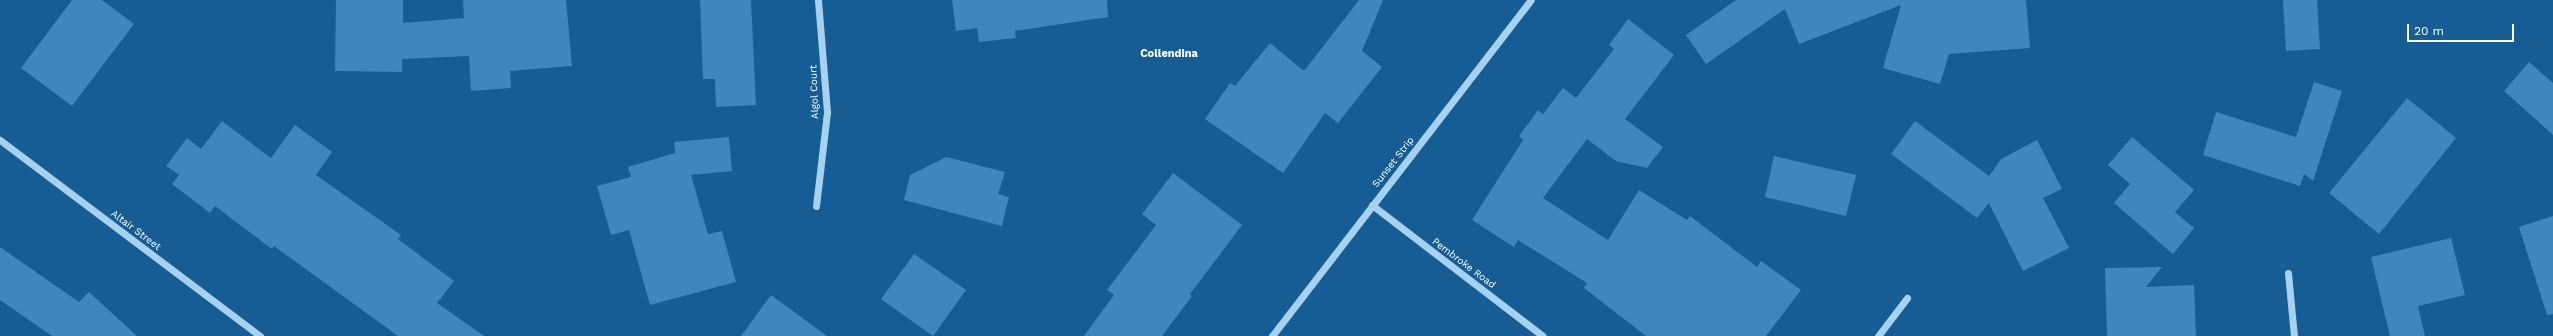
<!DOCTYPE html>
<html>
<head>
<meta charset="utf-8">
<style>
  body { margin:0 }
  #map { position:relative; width:2553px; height:336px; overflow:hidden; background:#165d95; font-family:"Work Sans",sans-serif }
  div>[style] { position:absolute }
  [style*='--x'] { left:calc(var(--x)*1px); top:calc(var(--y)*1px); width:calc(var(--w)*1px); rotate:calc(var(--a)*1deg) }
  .building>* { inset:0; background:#3e86bd }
  .minor>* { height:7px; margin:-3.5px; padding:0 3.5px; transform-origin:3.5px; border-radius:3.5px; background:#a7d1f1 }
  span { translate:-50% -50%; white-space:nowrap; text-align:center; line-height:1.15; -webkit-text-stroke:3.5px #165d95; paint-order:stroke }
  .street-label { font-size:10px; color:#fff }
  .neighbourhood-label { font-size:11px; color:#fff; font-weight:700 }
  .scale { position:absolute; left:2407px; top:24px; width:107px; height:18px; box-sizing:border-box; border:2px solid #fff; border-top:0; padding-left:5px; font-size:12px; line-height:14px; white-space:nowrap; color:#fff; -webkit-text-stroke:3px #165d95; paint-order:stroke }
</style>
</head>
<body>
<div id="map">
  <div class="building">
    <div style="clip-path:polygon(72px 0,102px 0,134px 24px,72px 106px,21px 68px)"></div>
    <div style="clip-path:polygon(336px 0,403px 0,403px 23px,464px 18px,463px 0,566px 0,572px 66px,510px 71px,511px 88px,471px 91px,469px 56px,402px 59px,402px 72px,335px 71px)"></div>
    <div style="clip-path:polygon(700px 0,751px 0,756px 105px,716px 107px,715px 79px,703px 79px)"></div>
    <div style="clip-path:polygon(952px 0,1107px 0,1108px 17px,1015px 31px,1016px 38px,979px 42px,977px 28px,956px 31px)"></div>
    <div style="clip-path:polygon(1359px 0,1383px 0,1362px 51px,1382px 67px,1338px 123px,1325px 113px,1283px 173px,1205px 119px,1230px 83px,1235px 86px,1270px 43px,1304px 71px)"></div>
    <div style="clip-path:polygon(1736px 0,2026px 0,2030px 48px,1949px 54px,1940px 84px,1883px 68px,1901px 5px,1799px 44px,1785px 9px,1706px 64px,1686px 35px)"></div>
    <div style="clip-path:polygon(2283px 0,2317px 0,2320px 49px,2286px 51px)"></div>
    <div style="clip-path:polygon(1628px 19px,1674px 55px,1625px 119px,1663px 147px,1647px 168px,1616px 161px,1587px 139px,1543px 198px,1608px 240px,1639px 190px,1687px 220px,1690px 216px,1757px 267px,1761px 261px,1801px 290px,1766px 336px,1646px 336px,1584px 288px,1587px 283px,1518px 240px,1514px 247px,1472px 220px,1523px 140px,1519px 136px,1538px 110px,1543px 114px,1563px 88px,1576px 98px,1614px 49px,1609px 45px)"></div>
    <div style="clip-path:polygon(2529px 62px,2553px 83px,2553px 135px,2504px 91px)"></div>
    <div style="clip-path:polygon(2314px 82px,2342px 91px,2313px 181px,2304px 174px,2300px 186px,2203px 155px,2216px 112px,2296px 137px)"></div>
    <div style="clip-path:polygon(2407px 98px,2456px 138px,2379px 234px,2329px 193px)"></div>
    <div style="clip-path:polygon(222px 121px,271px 158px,295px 125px,332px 152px,316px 175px,401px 235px,398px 239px,454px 281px,437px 303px,484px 336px,398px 336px,274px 246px,272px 249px,215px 206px,210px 213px,172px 184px,179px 175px,166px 166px,187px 138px,201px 149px)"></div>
    <div style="clip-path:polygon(1915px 121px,1989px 176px,2001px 159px,2037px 140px,2062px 189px,2043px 198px,2069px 248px,2023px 271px,1989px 203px,1977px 218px,1891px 154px)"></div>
    <div style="clip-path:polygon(729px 137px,732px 171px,691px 175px,708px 234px,722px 231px,736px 282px,650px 305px,629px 230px,611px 235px,597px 186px,631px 177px,628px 167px,675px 153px,674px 142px)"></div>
    <div style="clip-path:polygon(2132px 137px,2194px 190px,2175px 212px,2194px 228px,2173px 254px,2114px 203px,2130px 184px,2108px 165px)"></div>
    <div style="clip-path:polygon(1774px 156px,1856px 175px,1846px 216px,1765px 197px)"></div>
    <div style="clip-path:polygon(946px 157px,1005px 172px,998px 194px,1009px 197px,1002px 226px,904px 200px,910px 175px)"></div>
    <div style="clip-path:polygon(1173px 173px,1242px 225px,1190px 294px,1192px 296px,1162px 336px,1084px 336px,1114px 295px,1107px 290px,1156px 225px,1142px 214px)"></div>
    <div style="clip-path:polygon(2553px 216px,2553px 314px,2547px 315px,2519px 227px)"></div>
    <div style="clip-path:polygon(2451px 238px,2465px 295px,2418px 306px,2425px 336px,2390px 336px,2371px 257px)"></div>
    <div style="clip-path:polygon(0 247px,79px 302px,89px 292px,137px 336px,52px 336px,0 300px)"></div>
    <div style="clip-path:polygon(914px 254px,966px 290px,933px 336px,881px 299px)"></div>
    <div style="clip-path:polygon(2162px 267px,2146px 287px,2194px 285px,2196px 336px,2107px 336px,2105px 268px)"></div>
    <div style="clip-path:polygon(771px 295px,827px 336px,741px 336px)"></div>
  </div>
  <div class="minor">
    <div style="--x:0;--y:140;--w:326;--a:37"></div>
    <div style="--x:1372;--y:205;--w:215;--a:37.5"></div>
    <div style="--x:816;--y:206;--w:95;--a:-83.3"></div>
    <div style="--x:827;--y:112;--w:112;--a:-94.6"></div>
    <div style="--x:2288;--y:273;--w:63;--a:84.6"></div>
    <div style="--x:1272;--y:336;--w:424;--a:-52.4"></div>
    <div style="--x:1878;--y:336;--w:48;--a:-52.7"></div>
  </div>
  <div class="street-label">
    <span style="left:814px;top:92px;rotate:-92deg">Algol Court</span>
    <span style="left:1393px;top:162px;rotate:-52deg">Sunset Strip</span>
    <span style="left:136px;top:230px;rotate:37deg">Altair Street</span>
    <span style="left:1464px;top:263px;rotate:37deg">Pembroke Road</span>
  </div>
  <div class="neighbourhood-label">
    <span style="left:1169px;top:54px">Collendina</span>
  </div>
  <div class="scale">20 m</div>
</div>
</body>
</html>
